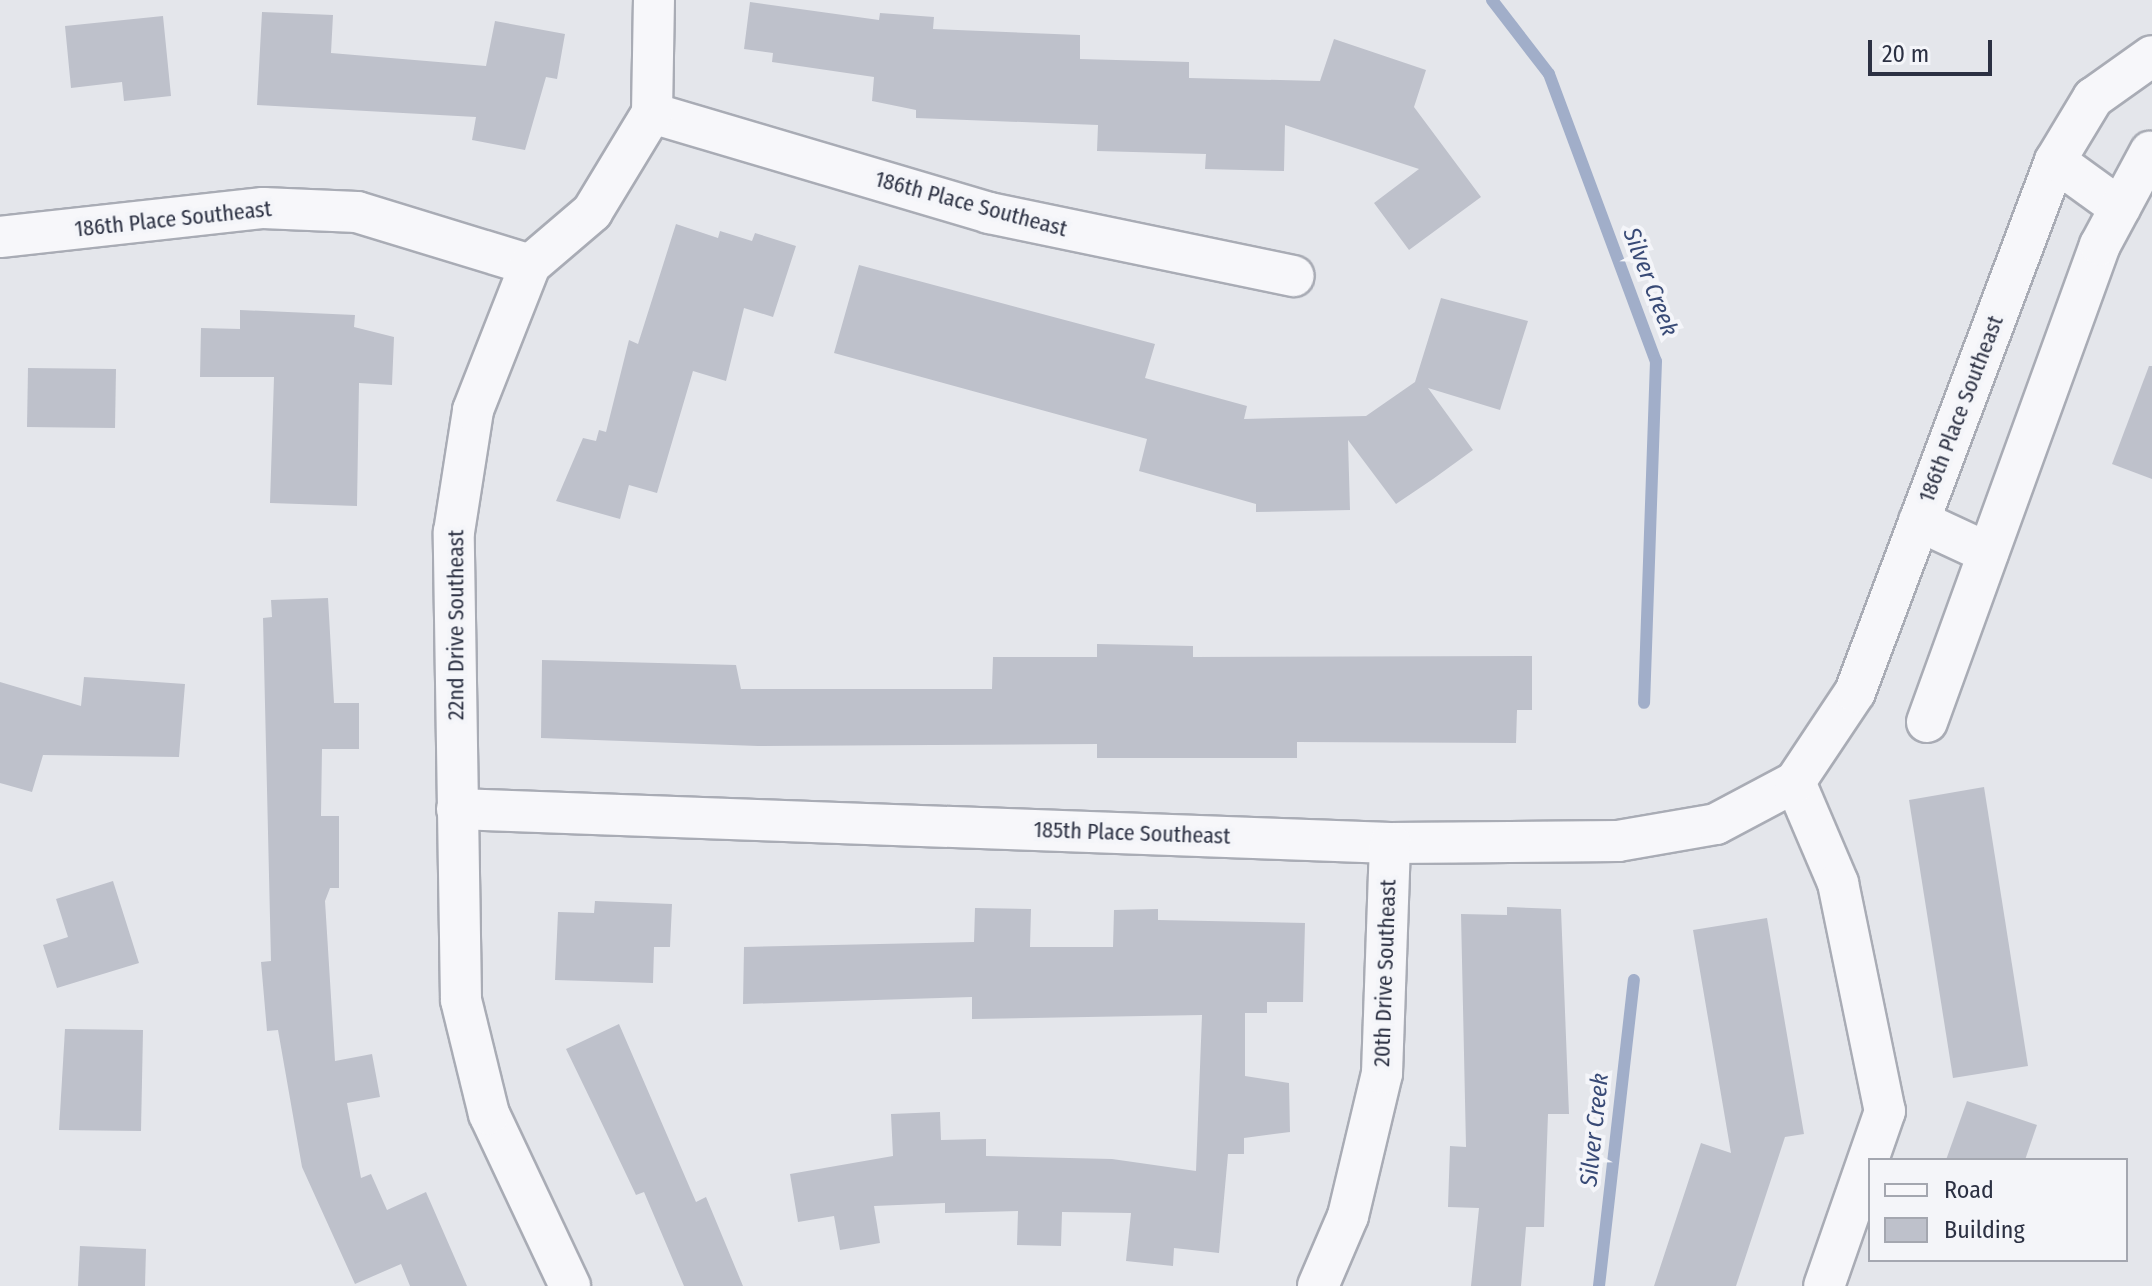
<!DOCTYPE html>
<html>
<head>
<meta charset="utf-8">
<style>
  body { margin:0 }
  #map { position:relative; width:2152px; height:1286px; overflow:hidden; background:#e4e6eb; font-family:"Fira Sans Condensed",sans-serif }
  div>[style] { position:absolute }
  [style*='--x'] { left:calc(var(--x)*1px); top:calc(var(--y)*1px); width:calc(var(--w)*1px); rotate:calc(var(--a)*1deg) }
  .stream>* { height:12px; margin:-6px; padding:0 6px; transform-origin:6px; border-radius:6px; background:#a1aec9 }
  .building>* { inset:0; background:#bec1cb }
  .roads { filter:drop-shadow(2px 0 #a9acb5) drop-shadow(-2px 0 #a9acb5) drop-shadow(0 2px #a9acb5) drop-shadow(0 -2px #a9acb5) }
  .street>* { height:40px; margin:-20px; padding:0 20px; transform-origin:20px; border-radius:20px; background:#f7f7fa }
  span { translate:-50% -50%; white-space:nowrap; text-align:center; line-height:1.15; -webkit-text-stroke:8px #f4f5f9; paint-order:stroke }
  .street-label { font-size:22px; color:#2c3143 }
  .water-label { font-size:24px; color:#384a76; font-style:italic }
  .legend { position:absolute; left:1868px; top:1158px; width:260px; height:104px; box-sizing:border-box; background:#f4f5f9; border:2px solid #a4a7b0; margin:0; padding:10px 14px; list-style:none; font-size:24px; color:#2c3143 }
  .legend li { display:flex; align-items:center; gap:16px; height:40px }
  .legend b { width:40px; border:2px solid #a4a7b0 }
  .scale { position:absolute; left:1868px; top:40px; width:124px; height:36px; box-sizing:border-box; border:4px solid #2c3143; border-top:0; padding-left:10px; font-size:24px; line-height:28px; white-space:nowrap; color:#2c3143; -webkit-text-stroke:6px #f4f5f9; paint-order:stroke }
</style>
</head>
<body>
<div id="map">
  <div class="stream">
    <div style="--x:1492;--y:0;--w:93;--a:52.4"></div>
    <div style="--x:1549;--y:74;--w:306;--a:69.6"></div>
    <div style="--x:1656;--y:361;--w:342;--a:92"></div>
    <div style="--x:1599;--y:1286;--w:308;--a:-83.5"></div>
  </div>
  <div class="building">
    <div style="clip-path:polygon(750px 2px,879px 20px,880px 13px,934px 17px,933px 29px,1080px 35px,1080px 59px,1189px 62px,1189px 78px,1320px 81px,1334px 39px,1426px 70px,1414px 107px,1481px 197px,1409px 250px,1374px 203px,1419px 169px,1285px 125px,1284px 171px,1205px 169px,1206px 154px,1097px 151px,1098px 125px,916px 118px,916px 110px,872px 101px,874px 77px,772px 62px,773px 53px,744px 49px)"></div>
    <div style="clip-path:polygon(262px 12px,333px 15px,331px 53px,486px 66px,495px 21px,565px 34px,557px 79px,546px 77px,525px 150px,472px 140px,476px 117px,257px 105px)"></div>
    <div style="clip-path:polygon(163px 16px,171px 96px,124px 101px,122px 82px,71px 88px,65px 26px)"></div>
    <div style="clip-path:polygon(676px 224px,718px 238px,720px 231px,752px 241px,755px 233px,796px 246px,773px 317px,744px 308px,726px 381px,693px 371px,657px 493px,629px 485px,620px 519px,556px 501px,583px 438px,596px 441px,599px 430px,606px 432px,629px 340px,638px 344px)"></div>
    <div style="clip-path:polygon(859px 265px,1155px 344px,1145px 378px,1247px 406px,1244px 419px,1366px 416px,1415px 382px,1441px 298px,1528px 321px,1500px 410px,1428px 388px,1473px 450px,1433px 479px,1396px 504px,1348px 440px,1350px 510px,1256px 512px,1256px 504px,1139px 471px,1147px 439px,834px 353px)"></div>
    <div style="clip-path:polygon(240px 310px,355px 315px,354px 327px,394px 337px,392px 385px,359px 383px,357px 506px,270px 503px,274px 377px,200px 377px,201px 328px,240px 329px)"></div>
    <div style="clip-path:polygon(2149px 366px,2152px 366px,2152px 479px,2112px 464px)"></div>
    <div style="clip-path:polygon(28px 368px,116px 369px,115px 428px,27px 427px)"></div>
    <div style="clip-path:polygon(328px 598px,334px 703px,359px 703px,359px 749px,322px 749px,321px 816px,339px 816px,339px 888px,330px 888px,325px 901px,335px 1061px,372px 1054px,380px 1097px,347px 1103px,361px 1178px,371px 1174px,387px 1210px,426px 1192px,467px 1286px,410px 1286px,401px 1264px,355px 1284px,302px 1167px,278px 1030px,267px 1031px,261px 962px,271px 961px,263px 618px,272px 617px,271px 600px)"></div>
    <div style="clip-path:polygon(1097px 644px,1193px 646px,1193px 657px,1532px 656px,1532px 710px,1517px 710px,1516px 743px,1297px 742px,1297px 758px,1097px 758px,1097px 744px,758px 746px,541px 738px,542px 660px,736px 665px,741px 689px,992px 689px,993px 657px,1097px 657px)"></div>
    <div style="clip-path:polygon(84px 677px,185px 684px,179px 757px,43px 755px,32px 792px,0 783px,0 682px,81px 706px)"></div>
    <div style="clip-path:polygon(1984px 787px,2028px 1066px,1953px 1078px,1909px 800px)"></div>
    <div style="clip-path:polygon(113px 881px,139px 963px,57px 988px,43px 945px,68px 937px,56px 899px)"></div>
    <div style="clip-path:polygon(595px 901px,672px 904px,670px 947px,654px 947px,653px 983px,555px 980px,558px 912px,594px 913px)"></div>
    <div style="clip-path:polygon(1507px 907px,1561px 909px,1569px 1114px,1548px 1114px,1544px 1227px,1526px 1227px,1521px 1286px,1471px 1286px,1479px 1208px,1448px 1207px,1450px 1146px,1466px 1147px,1461px 914px,1507px 915px)"></div>
    <div style="clip-path:polygon(975px 908px,1031px 909px,1030px 947px,1113px 947px,1114px 910px,1158px 909px,1158px 920px,1305px 923px,1303px 1002px,1267px 1002px,1267px 1013px,1245px 1013px,1245px 1076px,1289px 1083px,1290px 1132px,1244px 1138px,1244px 1154px,1228px 1154px,1219px 1253px,1174px 1248px,1173px 1266px,1126px 1261px,1131px 1213px,1062px 1212px,1061px 1246px,1017px 1245px,1018px 1211px,945px 1213px,945px 1203px,874px 1206px,880px 1243px,840px 1250px,834px 1216px,798px 1222px,790px 1174px,893px 1156px,891px 1114px,940px 1112px,941px 1140px,986px 1139px,986px 1156px,1112px 1159px,1196px 1171px,1202px 1015px,972px 1019px,972px 997px,743px 1004px,744px 947px,974px 942px)"></div>
    <div style="clip-path:polygon(1767px 918px,1804px 1134px,1785px 1137px,1736px 1286px,1654px 1286px,1701px 1143px,1731px 1153px,1693px 930px)"></div>
    <div style="clip-path:polygon(619px 1024px,696px 1202px,706px 1197px,743px 1286px,684px 1286px,644px 1192px,636px 1195px,596px 1111px,566px 1049px)"></div>
    <div style="clip-path:polygon(65px 1029px,143px 1030px,141px 1131px,59px 1130px)"></div>
    <div style="clip-path:polygon(1967px 1101px,2037px 1125px,2025px 1160px,1946px 1160px)"></div>
    <div style="clip-path:polygon(80px 1246px,146px 1249px,145px 1286px,78px 1286px)"></div>
  </div>
  <div class="roads">
    <div class="street">
      <div style="--x:652;--y:113;--w:352;--a:16.5"></div>
      <div style="--x:989;--y:213;--w:311;--a:11.7"></div>
      <div style="--x:2055;--y:161;--w:80;--a:35.9"></div>
      <div style="--x:0;--y:237;--w:265;--a:-6.3"></div>
      <div style="--x:263;--y:208;--w:94;--a:2.4"></div>
      <div style="--x:357;--y:212;--w:181;--a:17"></div>
      <div style="--x:1919;--y:521;--w:76;--a:24.9"></div>
      <div style="--x:1927;--y:722;--w:507;--a:-70.07"></div>
      <div style="--x:2100;--y:245;--w:106;--a:-61.7"></div>
      <div style="--x:1795;--y:782;--w:110;--a:66.9"></div>
      <div style="--x:1838;--y:883;--w:233;--a:78.4"></div>
      <div style="--x:1885;--y:1111;--w:185;--a:109.2"></div>
      <div style="--x:457;--y:809;--w:934;--a:2.09"></div>
      <div style="--x:1390;--y:843;--w:228;--a:-0.5"></div>
      <div style="--x:1618;--y:841;--w:99;--a:-9.8"></div>
      <div style="--x:1716;--y:824;--w:89;--a:-28"></div>
      <div style="--x:1795;--y:782;--w:108;--a:-56.3"></div>
      <div style="--x:1855;--y:692;--w:567;--a:-69.36"></div>
      <div style="--x:2055;--y:161;--w:74;--a:-58.9"></div>
      <div style="--x:2093;--y:98;--w:72;--a:-35.4"></div>
      <div style="--x:570;--y:1286;--w:190;--a:-115.2"></div>
      <div style="--x:489;--y:1114;--w:117;--a:-103.8"></div>
      <div style="--x:461;--y:1000;--w:468;--a:-90.9"></div>
      <div style="--x:454;--y:532;--w:123;--a:-81.1"></div>
      <div style="--x:473;--y:410;--w:156;--a:-68.5"></div>
      <div style="--x:530;--y:265;--w:82;--a:-40.5"></div>
      <div style="--x:592;--y:212;--w:116;--a:-58.8"></div>
      <div style="--x:652;--y:113;--w:113;--a:-89"></div>
      <div style="--x:1318;--y:1286;--w:76;--a:-66.8"></div>
      <div style="--x:1348;--y:1216;--w:147;--a:-76.6"></div>
      <div style="--x:1382;--y:1073;--w:230;--a:-88"></div>
    </div>
  </div>
  <div class="street-label">
    <span style="left:971px;top:204px;rotate:15deg">186th Place Southeast</span>
    <span style="left:173px;top:219px;rotate:-6deg">186th Place Southeast</span>
    <span style="left:1961px;top:409px;rotate:-69deg">186th Place Southeast</span>
    <span style="left:456px;top:625px;rotate:-90deg">22nd Drive Southeast</span>
    <span style="left:1132px;top:833px;rotate:2deg">185th Place Southeast</span>
    <span style="left:1385px;top:973px;rotate:-88deg">20th Drive Southeast</span>
  </div>
  <div class="water-label">
    <span style="left:1650px;top:282px;rotate:69deg">Silver Creek</span>
    <span style="left:1595px;top:1130px;rotate:-84deg">Silver Creek</span>
  </div>
  <ul class="legend">
  <li><b style="height:10px;background:#f7f7fa"></b>Road</li>
  <li><b style="height:22px;background:#bec1cb"></b>Building</li>
  </ul>
  <div class="scale">20 m</div>
</div>
</body>
</html>
